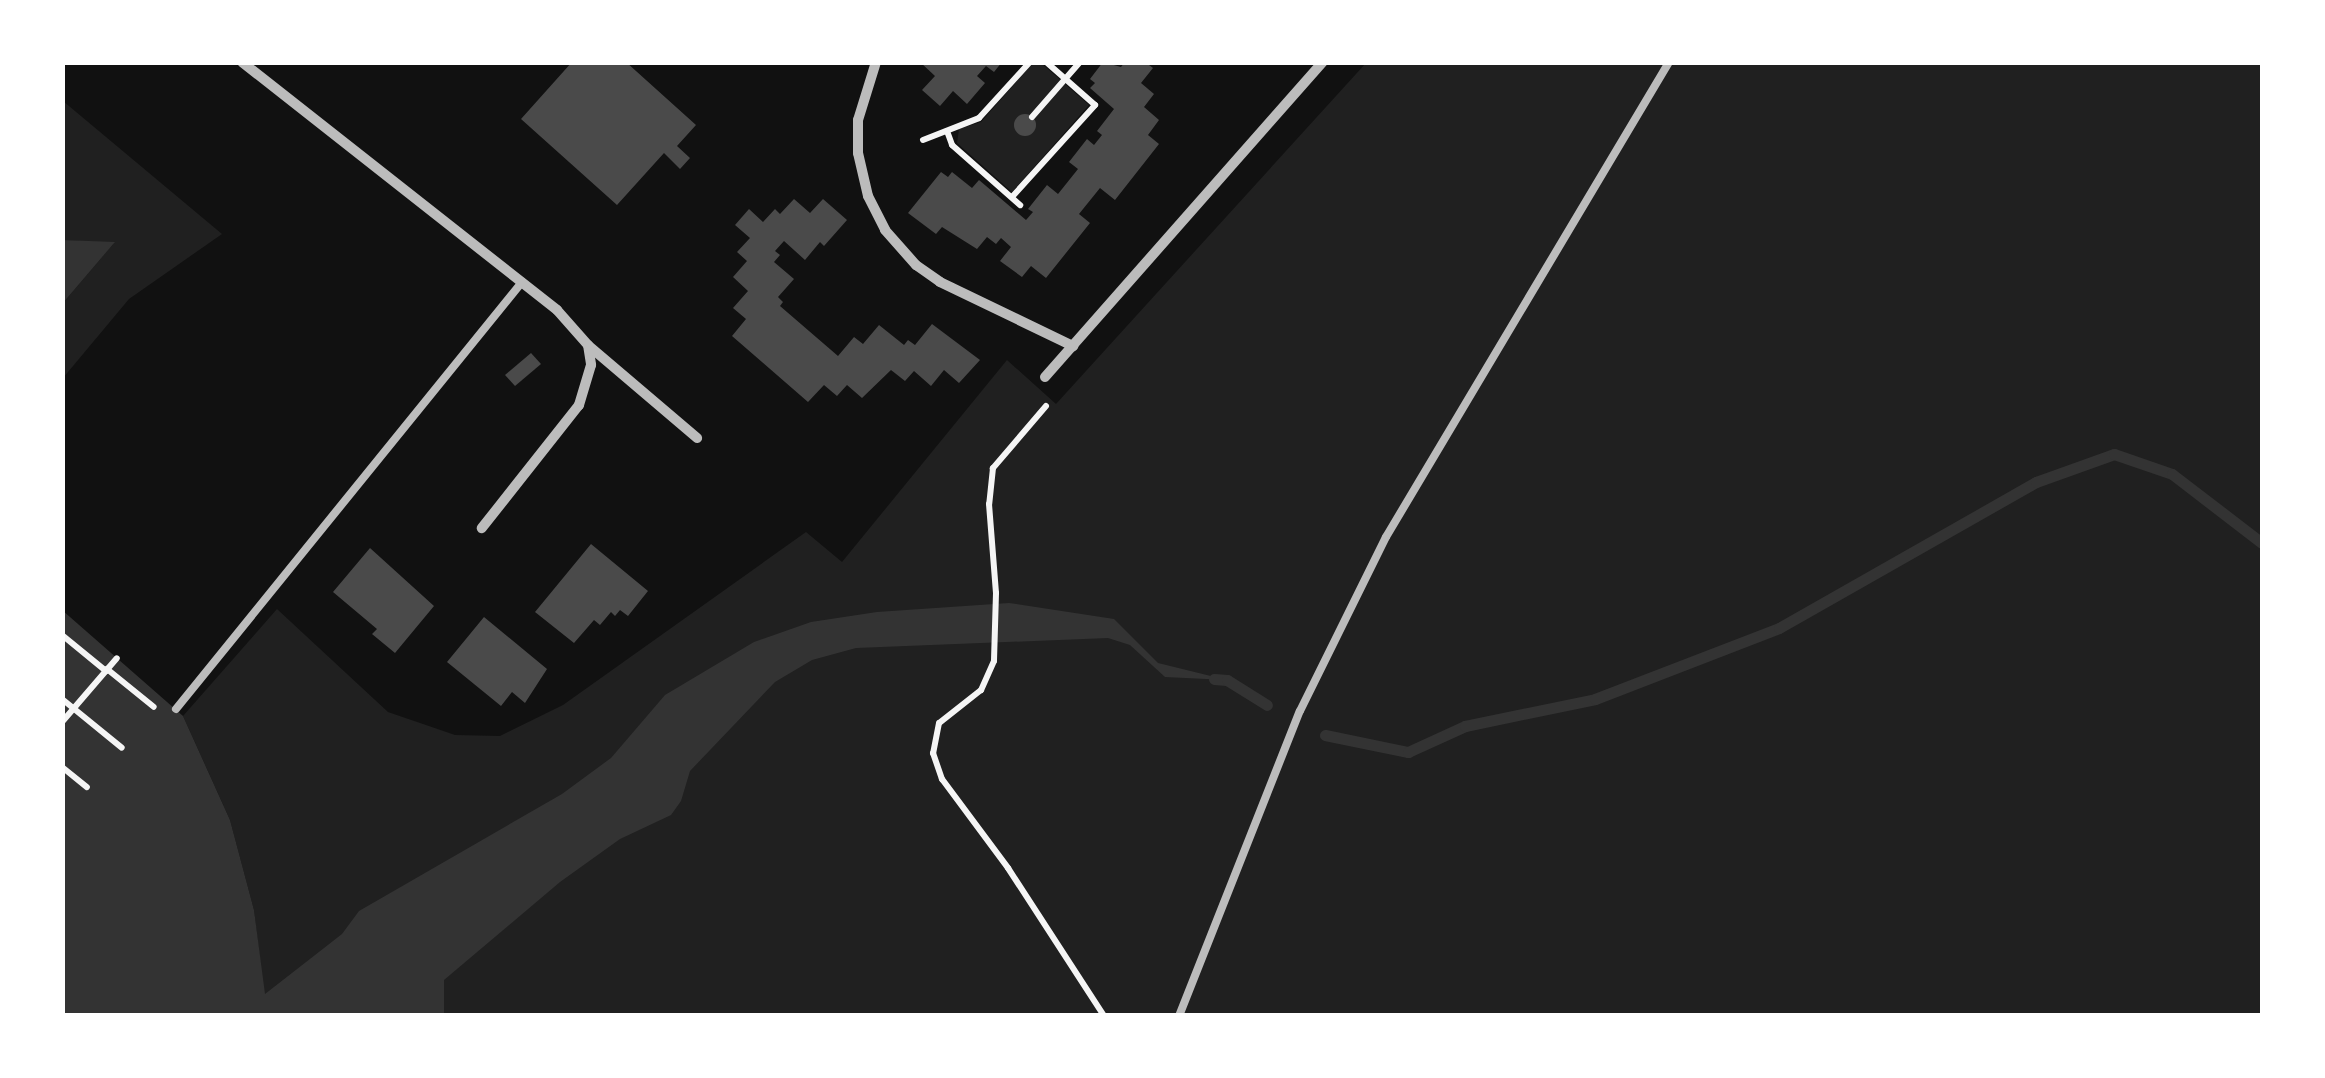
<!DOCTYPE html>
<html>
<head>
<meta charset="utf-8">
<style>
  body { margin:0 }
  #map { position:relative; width:2325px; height:1078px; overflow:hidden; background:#111; font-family:"Varela Round",sans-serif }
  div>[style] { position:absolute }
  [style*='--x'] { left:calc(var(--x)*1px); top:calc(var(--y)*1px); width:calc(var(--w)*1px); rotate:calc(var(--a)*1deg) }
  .green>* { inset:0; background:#202020 }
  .water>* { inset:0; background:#333 }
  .stream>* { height:11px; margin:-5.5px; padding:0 5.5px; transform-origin:5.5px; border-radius:5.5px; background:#333 }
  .building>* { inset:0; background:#4a4a4a }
  .round { border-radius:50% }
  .path>* { height:6px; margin:-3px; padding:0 3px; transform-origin:3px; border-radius:3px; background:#f5f5f5 }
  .service>* { height:8px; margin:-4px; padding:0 4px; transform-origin:4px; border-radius:4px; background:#bcbcbc }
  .minor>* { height:10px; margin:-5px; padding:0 5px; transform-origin:5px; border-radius:5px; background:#bcbcbc }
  span { translate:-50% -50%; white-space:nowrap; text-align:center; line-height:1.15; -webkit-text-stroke:9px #fff; paint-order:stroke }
  .frame { position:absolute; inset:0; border:65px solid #fff; pointer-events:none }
</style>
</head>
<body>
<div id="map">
  <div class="green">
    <div style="clip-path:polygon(1033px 63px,1041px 63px,1089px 105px,1012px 192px,957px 143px,959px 129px,981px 122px)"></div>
    <div style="clip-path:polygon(1366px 63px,2262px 63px,2262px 1015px,444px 1015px,441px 998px,264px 994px,254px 910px,230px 820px,183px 716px,277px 609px,388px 712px,455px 735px,500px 736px,563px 705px,806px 532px,842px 562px,1007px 360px,1056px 404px)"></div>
    <div style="clip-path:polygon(63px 101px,222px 234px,129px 299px,63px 378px,63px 303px,114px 243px,63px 240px)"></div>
  </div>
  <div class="water">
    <div style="clip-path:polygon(63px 240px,115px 242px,63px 303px,62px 240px)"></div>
    <div style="clip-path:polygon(1009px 603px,1114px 619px,1158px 663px,1227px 680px,1165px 677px,1130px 645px,1108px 638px,856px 648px,812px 660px,775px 682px,690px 771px,681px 801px,671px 815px,620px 839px,560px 882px,444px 980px,444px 1015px,63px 1015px,62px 610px,183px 716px,230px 820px,254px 910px,265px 994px,342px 934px,359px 911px,562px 794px,611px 758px,665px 695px,754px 642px,811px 622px,877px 612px)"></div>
  </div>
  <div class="stream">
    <div style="--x:1214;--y:679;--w:13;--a:4"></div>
    <div style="--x:1227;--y:680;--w:47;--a:32"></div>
    <div style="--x:1325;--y:735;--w:85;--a:11.6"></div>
    <div style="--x:1408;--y:752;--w:63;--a:-24.5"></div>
    <div style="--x:1465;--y:726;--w:133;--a:-11.7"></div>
    <div style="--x:1595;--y:699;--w:197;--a:-21.1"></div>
    <div style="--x:1779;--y:628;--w:296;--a:-29.6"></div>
    <div style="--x:2036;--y:482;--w:83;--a:-19.7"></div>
    <div style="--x:2114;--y:454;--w:61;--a:19"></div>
    <div style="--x:2172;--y:474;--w:113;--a:37.5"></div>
  </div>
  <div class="building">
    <div style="clip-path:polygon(572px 62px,626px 62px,696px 125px,677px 146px,690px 158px,680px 169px,664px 153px,617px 205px,521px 119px)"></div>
    <div style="clip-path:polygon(920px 62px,1002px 62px,994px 72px,986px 66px,977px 76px,985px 83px,967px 104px,953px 91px,940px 106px,922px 90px,935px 76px)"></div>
    <div style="clip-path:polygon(1103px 62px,1121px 67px,1125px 62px,1145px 62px,1153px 68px,1141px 83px,1154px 94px,1144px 107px,1159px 120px,1148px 135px,1159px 144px,1115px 200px,1100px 188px,1079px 214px,1090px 223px,1046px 278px,1031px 266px,1022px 277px,1000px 261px,1011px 247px,1001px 238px,996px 244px,987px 237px,977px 249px,942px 227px,936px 234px,908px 213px,941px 172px,948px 177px,952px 172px,972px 188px,979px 180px,1026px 220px,1033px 212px,1028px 209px,1047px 185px,1058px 194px,1078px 169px,1069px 162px,1087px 139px,1094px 145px,1102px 135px,1097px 131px,1114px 109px,1090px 88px,1095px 83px,1090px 79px)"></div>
    <div class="round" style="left:1014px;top:114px;width:22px;height:22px"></div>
    <div style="clip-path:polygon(794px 199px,810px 213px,823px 199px,847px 220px,824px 246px,820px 242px,805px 260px,784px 241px,775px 251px,780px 255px,774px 262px,794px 279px,778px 297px,783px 302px,780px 306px,838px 356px,854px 337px,863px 344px,879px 325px,904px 345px,908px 340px,915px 345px,932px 324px,980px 360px,959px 383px,944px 370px,931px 386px,914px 371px,905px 381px,891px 370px,862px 398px,847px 385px,837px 396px,824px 385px,808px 402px,732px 336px,746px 319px,733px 308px,748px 291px,733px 277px,747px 261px,737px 252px,750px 238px,735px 225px,749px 209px,763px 222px,775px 209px,780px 214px)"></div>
    <div style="clip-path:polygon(531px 353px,541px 364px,515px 386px,505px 375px)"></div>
    <div style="clip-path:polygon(591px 544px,648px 591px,628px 616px,620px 610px,615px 616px,611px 612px,600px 625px,594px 620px,574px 643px,535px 612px)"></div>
    <div style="clip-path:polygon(370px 548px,434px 606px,395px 653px,372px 634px,377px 629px,333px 592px)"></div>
    <div style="clip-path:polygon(484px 617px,547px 669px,525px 703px,512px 692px,501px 706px,447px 662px)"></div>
  </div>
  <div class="path">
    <div style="--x:1032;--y:117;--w:73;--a:-48.9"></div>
    <div style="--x:947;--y:131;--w:15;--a:70"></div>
    <div style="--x:952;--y:145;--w:91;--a:41.4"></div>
    <div style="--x:923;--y:140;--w:60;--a:-21.4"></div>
    <div style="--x:979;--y:118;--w:76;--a:-47.7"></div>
    <div style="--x:1012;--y:197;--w:124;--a:-47.9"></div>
    <div style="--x:1095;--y:105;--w:65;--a:-138.7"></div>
    <div style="--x:1046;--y:406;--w:82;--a:130.5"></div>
    <div style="--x:993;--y:468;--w:36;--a:96"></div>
    <div style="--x:989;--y:504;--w:89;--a:85.5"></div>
    <div style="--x:996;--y:593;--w:68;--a:91.7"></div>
    <div style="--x:994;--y:661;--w:32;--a:114"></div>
    <div style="--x:981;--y:690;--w:53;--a:141.8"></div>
    <div style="--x:939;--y:723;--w:31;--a:101"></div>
    <div style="--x:933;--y:753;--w:28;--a:71"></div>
    <div style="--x:942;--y:779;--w:111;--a:53.4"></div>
    <div style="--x:1008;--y:868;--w:176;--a:57"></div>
    <div style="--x:62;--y:635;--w:57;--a:39.3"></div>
    <div style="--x:107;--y:669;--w:60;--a:39"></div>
    <div style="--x:62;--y:699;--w:77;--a:39.2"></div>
    <div style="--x:62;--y:722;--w:84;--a:-49.3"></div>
    <div style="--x:62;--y:767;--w:32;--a:39"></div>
  </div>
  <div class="service">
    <div style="--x:176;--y:709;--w:550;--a:-50.98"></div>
    <div style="--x:1179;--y:1016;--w:328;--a:-68.4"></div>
    <div style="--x:1300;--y:711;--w:194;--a:-63.7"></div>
    <div style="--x:1386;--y:537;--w:553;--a:-59.21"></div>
  </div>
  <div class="minor">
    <div style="--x:242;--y:62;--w:401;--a:38.2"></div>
    <div style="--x:557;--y:310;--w:47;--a:48.5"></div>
    <div style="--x:588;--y:345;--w:20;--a:81"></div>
    <div style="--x:591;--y:365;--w:42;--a:106.7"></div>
    <div style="--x:579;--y:405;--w:157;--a:128.3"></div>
    <div style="--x:876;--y:62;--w:61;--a:107.2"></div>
    <div style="--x:858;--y:120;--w:33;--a:90"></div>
    <div style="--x:858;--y:153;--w:44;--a:76.9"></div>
    <div style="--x:868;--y:196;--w:38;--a:63"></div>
    <div style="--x:885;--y:230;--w:47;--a:48.5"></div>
    <div style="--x:916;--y:265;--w:29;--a:35"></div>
    <div style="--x:940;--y:282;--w:148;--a:25.7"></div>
    <div style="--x:589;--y:346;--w:142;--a:40.4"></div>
    <div style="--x:1045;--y:377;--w:420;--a:-48.6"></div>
  </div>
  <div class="frame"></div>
</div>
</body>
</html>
